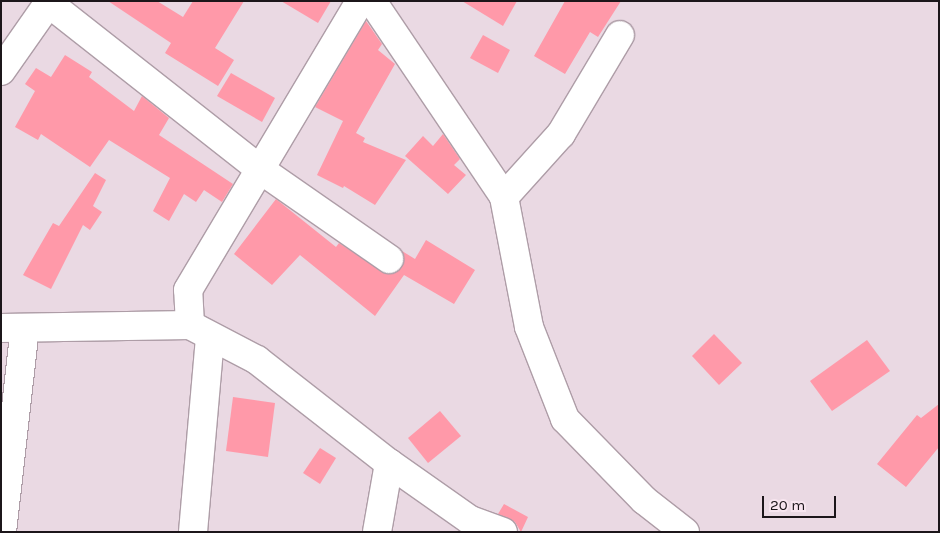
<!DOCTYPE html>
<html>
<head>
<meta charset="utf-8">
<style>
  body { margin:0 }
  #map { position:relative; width:940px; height:533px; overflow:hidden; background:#ead9e3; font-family:Karla,sans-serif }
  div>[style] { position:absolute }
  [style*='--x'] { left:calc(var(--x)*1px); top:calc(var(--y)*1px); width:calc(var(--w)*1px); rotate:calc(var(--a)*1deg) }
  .building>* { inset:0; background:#ff99a9 }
  .roads { filter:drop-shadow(1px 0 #ae9da7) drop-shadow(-1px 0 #ae9da7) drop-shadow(0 1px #ae9da7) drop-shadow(0 -1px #ae9da7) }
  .minor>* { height:28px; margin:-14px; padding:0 14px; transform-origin:14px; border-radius:14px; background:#fff }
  span { translate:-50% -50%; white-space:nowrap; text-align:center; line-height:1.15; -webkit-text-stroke:4px #f8e6f0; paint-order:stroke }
  .frame { position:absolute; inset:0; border:2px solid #1c161a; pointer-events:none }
  .scale { position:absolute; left:762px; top:496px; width:74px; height:22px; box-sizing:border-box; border:2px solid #1c161a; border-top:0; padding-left:6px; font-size:15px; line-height:18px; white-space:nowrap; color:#1c161a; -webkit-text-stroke:4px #f8e6f0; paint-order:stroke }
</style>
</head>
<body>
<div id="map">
  <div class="building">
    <div style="clip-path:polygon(108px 1px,157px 1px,183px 17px,193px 1px,244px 1px,215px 48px,234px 60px,218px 86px,165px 53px,171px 43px)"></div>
    <div style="clip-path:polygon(281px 1px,331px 1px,318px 23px)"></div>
    <div style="clip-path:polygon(462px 1px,517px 1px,503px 26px)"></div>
    <div style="clip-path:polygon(565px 1px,621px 1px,598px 37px,590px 32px,565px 74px,534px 56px)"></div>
    <div style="clip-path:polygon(366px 21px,382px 44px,378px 50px,395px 64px,356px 133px,365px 138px,363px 142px,406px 160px,375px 205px,344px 186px,343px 188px,317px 175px,343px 121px,315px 107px)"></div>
    <div style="clip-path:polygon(483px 35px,510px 50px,498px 73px,470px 58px)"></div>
    <div style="clip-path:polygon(65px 55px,92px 72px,89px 77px,134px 111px,142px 96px,169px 118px,159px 135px,233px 184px,222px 202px,204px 190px,196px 202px,184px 194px,169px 221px,153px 211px,170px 178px,109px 140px,90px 167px,41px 134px,38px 140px,15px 127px,35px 91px,25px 84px,36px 68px,51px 77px)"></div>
    <div style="clip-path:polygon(231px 73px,275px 98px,262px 122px,217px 96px)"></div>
    <div style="clip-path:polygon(443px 134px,460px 159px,454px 165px,466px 175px,448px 194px,405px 156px,423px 136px,433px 146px)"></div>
    <div style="clip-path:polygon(95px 173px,106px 180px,93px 206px,102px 212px,90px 230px,83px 225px,51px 289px,23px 275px,53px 223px,59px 226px)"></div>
    <div style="clip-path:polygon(276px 199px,336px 247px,339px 243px,387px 274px,402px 267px,402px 251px,415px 259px,426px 240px,475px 270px,454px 304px,404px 275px,375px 316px,300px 255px,272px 285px,234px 254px)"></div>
    <div style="clip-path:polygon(714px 334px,742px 363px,719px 385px,692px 356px)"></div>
    <div style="clip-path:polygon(867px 340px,890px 371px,832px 411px,810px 381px)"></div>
    <div style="clip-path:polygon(233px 397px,275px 403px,268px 457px,226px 451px)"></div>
    <div style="clip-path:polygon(939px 404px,939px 447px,906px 487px,877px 464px,917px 415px,921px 418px)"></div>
    <div style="clip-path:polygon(440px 411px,461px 436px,428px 463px,408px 438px)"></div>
    <div style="clip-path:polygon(320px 448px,336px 458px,320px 484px,303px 473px)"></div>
    <div style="clip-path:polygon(504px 504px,528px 517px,521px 532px,515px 522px,498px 514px)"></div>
  </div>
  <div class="roads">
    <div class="minor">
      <div style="--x:46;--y:1;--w:273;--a:38.2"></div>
      <div style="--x:261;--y:170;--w:156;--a:34.8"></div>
      <div style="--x:372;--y:1;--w:236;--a:56"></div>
      <div style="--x:504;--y:197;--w:132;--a:79.1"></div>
      <div style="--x:529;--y:327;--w:99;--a:68.6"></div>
      <div style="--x:565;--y:419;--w:113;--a:45.7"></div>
      <div style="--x:644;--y:500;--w:52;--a:38"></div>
      <div style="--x:1;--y:71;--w:85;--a:-55"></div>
      <div style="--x:504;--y:197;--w:85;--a:-47.9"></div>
      <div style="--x:561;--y:134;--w:115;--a:-59.2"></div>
      <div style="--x:190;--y:325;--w:35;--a:-93"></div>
      <div style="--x:188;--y:290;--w:336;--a:-59.2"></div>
      <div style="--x:1;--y:328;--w:189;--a:-0.9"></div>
      <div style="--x:190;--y:325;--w:76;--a:27.6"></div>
      <div style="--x:257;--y:360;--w:167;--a:38"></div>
      <div style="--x:389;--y:463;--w:99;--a:35.1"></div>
      <div style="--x:470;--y:520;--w:35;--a:20"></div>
      <div style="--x:2;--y:532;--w:205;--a:-83.6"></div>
      <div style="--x:193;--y:532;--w:196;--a:-85"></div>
      <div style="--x:377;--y:532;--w:70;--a:-80.1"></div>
    </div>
  </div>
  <div class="frame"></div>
  <div class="scale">20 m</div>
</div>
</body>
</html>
